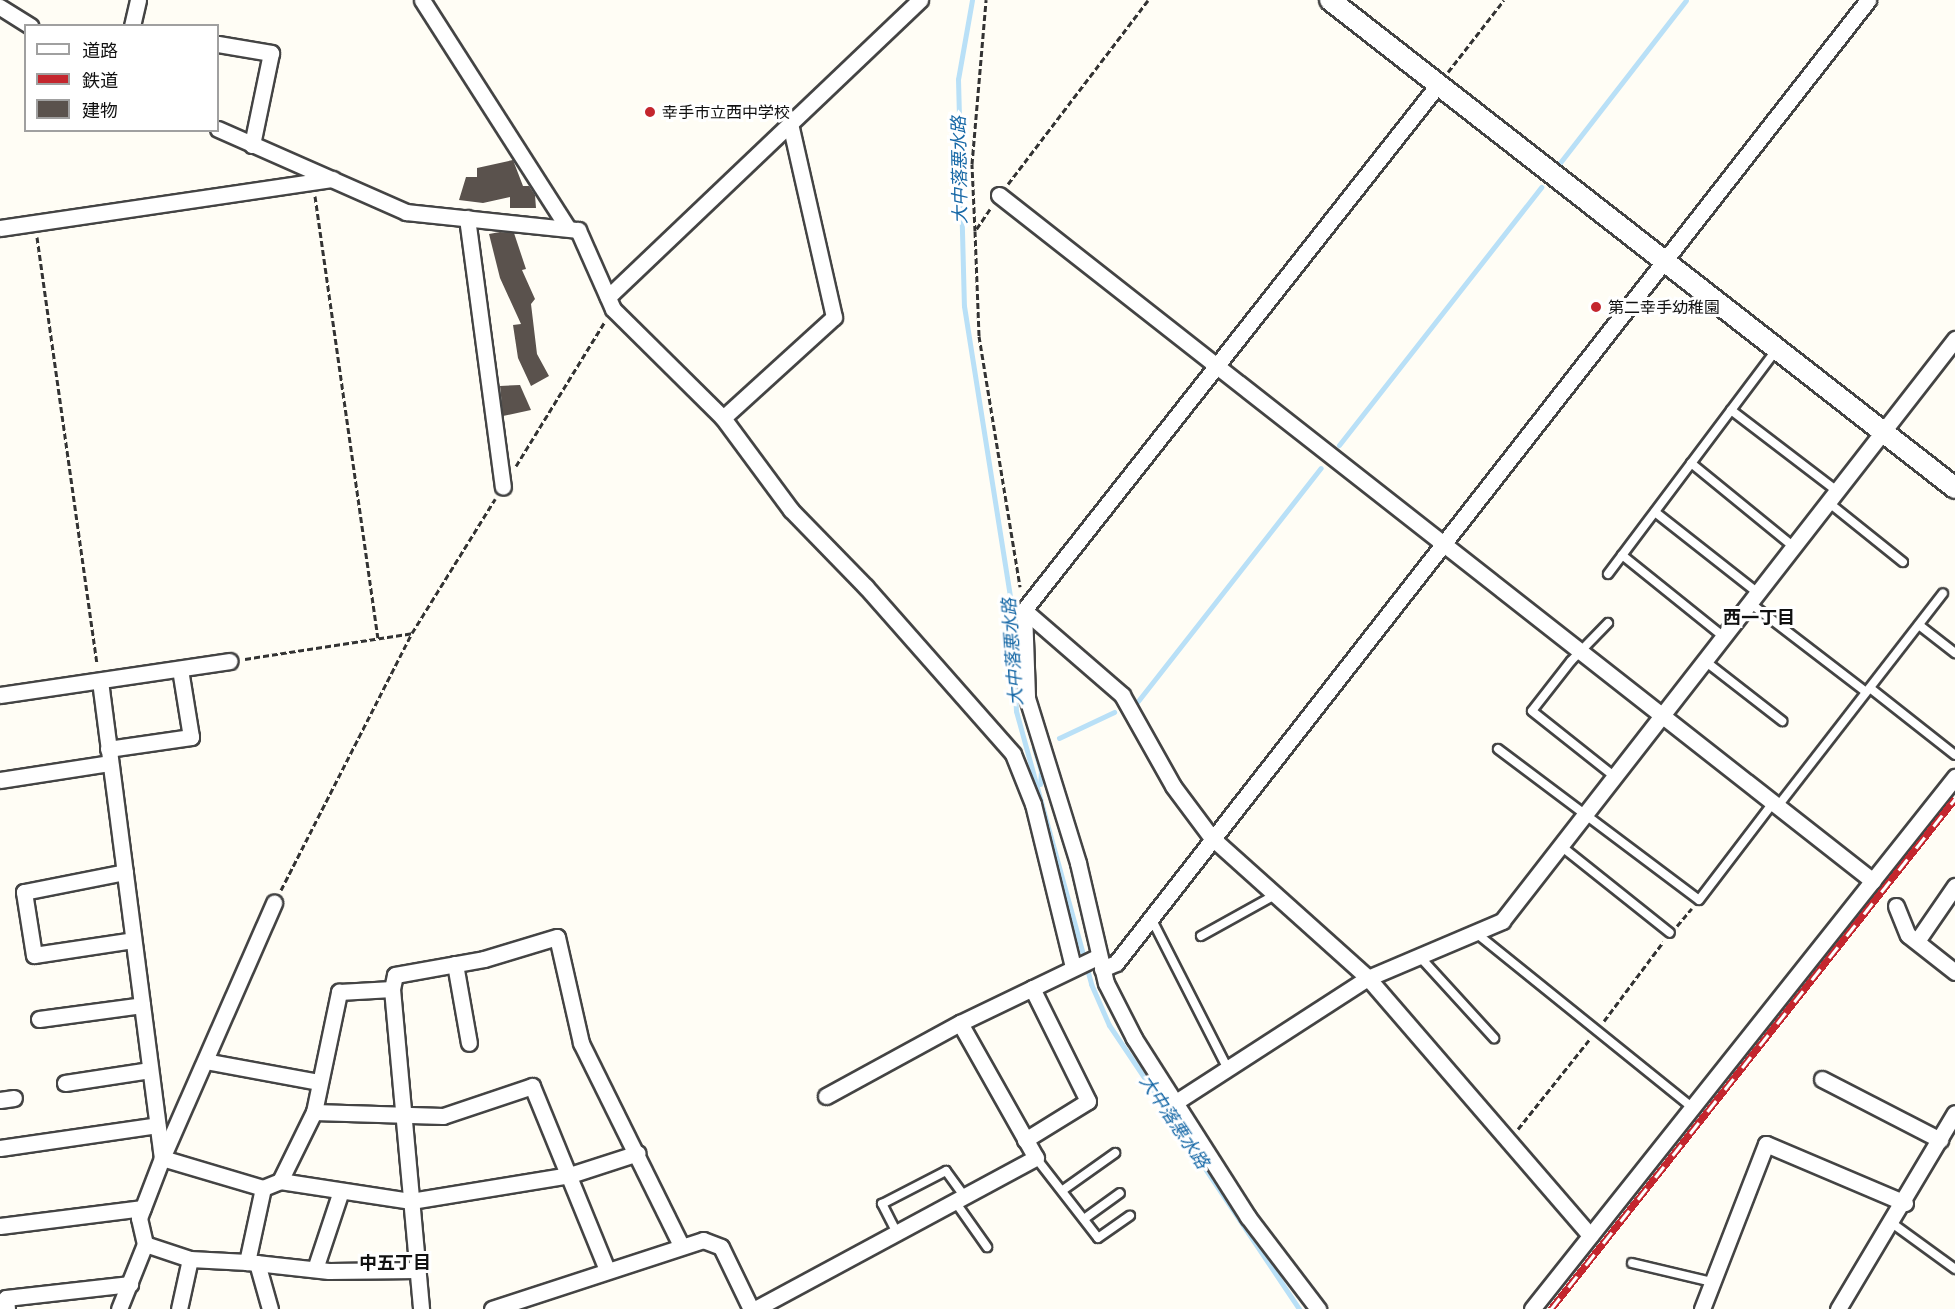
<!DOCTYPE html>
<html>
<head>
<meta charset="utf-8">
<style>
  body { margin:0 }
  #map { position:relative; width:1955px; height:1309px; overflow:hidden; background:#fffdf5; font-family:Lora,"Noto Sans JP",serif }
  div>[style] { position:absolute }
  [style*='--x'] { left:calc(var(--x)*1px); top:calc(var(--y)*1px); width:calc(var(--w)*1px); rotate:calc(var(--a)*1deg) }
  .stream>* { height:5px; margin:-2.5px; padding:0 2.5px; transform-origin:2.5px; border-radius:2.5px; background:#b9e0f7 }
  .building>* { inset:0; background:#5a524d }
  .path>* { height:3px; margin-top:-1.5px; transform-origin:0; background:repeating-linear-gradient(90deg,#333 0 6px,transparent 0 9px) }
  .roads { filter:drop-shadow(2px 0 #444) drop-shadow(-2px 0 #444) drop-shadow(0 2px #444) drop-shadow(0 -2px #444) }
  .service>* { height:8px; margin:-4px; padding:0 4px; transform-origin:4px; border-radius:4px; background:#fff }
  .minor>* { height:15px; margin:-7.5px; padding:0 7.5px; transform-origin:7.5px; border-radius:7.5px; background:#fff }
  .tertiary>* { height:20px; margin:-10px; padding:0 10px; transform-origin:10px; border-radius:10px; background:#fff }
  .rail>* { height:7px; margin-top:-3.5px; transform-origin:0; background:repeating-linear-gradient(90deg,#fff 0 14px,#c4262e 0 28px); box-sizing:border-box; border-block:2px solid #c4262e }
  .dots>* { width:16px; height:16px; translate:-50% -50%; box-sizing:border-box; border:3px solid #fff; border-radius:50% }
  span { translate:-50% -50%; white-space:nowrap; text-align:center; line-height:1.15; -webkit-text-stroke:6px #fff; paint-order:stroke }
  .poi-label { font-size:16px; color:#111 }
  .left { translate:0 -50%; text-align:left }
  .water-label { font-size:18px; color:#1768a6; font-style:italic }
  .neighbourhood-label { font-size:18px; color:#111; font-weight:700 }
  .legend { position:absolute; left:24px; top:24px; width:195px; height:108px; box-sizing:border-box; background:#fff; border:2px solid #a0a0a0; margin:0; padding:8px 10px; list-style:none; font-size:18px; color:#111 }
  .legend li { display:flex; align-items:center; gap:12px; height:30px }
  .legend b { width:30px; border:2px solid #a0a0a0 }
</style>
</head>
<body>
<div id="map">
  <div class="stream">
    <div style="--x:972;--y:0;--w:80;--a:100"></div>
    <div style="--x:958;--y:79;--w:227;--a:88.5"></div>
    <div style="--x:964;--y:306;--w:306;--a:81"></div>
    <div style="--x:1012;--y:608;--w:103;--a:87.8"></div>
    <div style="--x:1016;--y:711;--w:283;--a:74.6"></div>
    <div style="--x:1091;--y:984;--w:45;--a:66.3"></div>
    <div style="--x:1109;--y:1025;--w:342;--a:56.2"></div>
    <div style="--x:1559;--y:164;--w:207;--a:-52.2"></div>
    <div style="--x:1339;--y:445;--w:328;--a:-51.9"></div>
    <div style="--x:1138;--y:701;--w:296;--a:-51.9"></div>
    <div style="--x:1059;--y:738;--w:61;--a:-25.3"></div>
    <div style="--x:1034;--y:748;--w:24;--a:73"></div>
    <div style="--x:1041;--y:771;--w:13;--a:94"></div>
  </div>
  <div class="building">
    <div style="clip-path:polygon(513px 160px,523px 186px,529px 186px,535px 195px,536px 208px,510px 208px,510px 197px,483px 203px,459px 200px,466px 177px,477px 177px,477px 168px)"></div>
    <div style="clip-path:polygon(500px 232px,514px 233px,526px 269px,522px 270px,535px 299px,531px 304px,537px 354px,549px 376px,531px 386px,518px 358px,513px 325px,521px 324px,500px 278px,489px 234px)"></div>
    <div style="clip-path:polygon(520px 385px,531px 410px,503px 416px,500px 386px)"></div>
  </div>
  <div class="path">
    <div style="--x:1448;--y:72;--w:91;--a:-52.1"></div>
    <div style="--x:1008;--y:184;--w:231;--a:-52.7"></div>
    <div style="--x:315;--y:196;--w:446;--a:81.9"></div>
    <div style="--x:990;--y:209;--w:27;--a:124"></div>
    <div style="--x:975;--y:231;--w:105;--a:87.8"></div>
    <div style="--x:979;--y:336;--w:254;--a:80.7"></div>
    <div style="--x:975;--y:231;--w:67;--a:-92.6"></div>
    <div style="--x:972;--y:164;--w:165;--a:-85.1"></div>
    <div style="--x:37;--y:237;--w:431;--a:82"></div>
    <div style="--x:516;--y:466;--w:168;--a:-58.4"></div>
    <div style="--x:245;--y:659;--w:169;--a:-8.8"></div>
    <div style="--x:281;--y:890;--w:288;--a:-63"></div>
    <div style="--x:412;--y:633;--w:158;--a:-58.2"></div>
    <div style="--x:1677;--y:926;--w:23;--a:-50"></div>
    <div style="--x:1604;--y:1021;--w:99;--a:-53.2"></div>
    <div style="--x:1518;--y:1129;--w:114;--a:-51.4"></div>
  </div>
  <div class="roads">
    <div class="service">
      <div style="--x:1731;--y:410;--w:133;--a:37.4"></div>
      <div style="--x:1691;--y:463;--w:133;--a:39.2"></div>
      <div style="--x:1828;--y:502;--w:96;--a:38.7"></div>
      <div style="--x:1655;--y:512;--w:131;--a:38.2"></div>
      <div style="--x:1622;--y:555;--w:131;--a:38.8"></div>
      <div style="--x:1608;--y:574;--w:280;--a:-53.1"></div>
      <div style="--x:1750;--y:603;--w:146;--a:37.5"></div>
      <div style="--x:1608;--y:623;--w:53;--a:134.2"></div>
      <div style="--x:1571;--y:661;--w:63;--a:128"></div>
      <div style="--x:1532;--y:711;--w:106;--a:38.5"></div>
      <div style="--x:1919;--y:625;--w:46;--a:37.9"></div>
      <div style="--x:1705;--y:661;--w:98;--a:37.9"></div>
      <div style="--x:1870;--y:688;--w:108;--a:38.2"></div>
      <div style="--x:1498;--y:749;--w:251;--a:36.9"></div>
      <div style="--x:1699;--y:900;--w:122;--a:-52.7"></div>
      <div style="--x:1778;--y:806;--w:269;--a:-52.2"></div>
      <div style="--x:1561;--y:846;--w:139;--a:38.6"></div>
      <div style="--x:1151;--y:918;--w:169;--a:63"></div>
      <div style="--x:1476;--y:933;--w:277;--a:38.9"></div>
      <div style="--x:1201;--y:936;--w:85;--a:-29"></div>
      <div style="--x:1420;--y:957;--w:110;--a:47.6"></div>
      <div style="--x:1036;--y:1158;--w:101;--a:52.2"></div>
      <div style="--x:1098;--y:1238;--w:39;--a:-35"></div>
      <div style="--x:1063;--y:1190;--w:64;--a:-35.4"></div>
      <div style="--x:956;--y:1203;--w:54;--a:54.8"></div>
      <div style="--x:1084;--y:1219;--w:44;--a:-35.8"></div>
      <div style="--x:1892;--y:1223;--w:78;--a:36.1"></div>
      <div style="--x:897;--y:1233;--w:33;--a:-117"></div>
      <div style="--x:882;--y:1204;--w:72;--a:-27.3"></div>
      <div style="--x:946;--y:1171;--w:32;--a:54"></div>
      <div style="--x:1632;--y:1263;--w:82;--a:13.4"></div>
    </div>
    <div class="minor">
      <div style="--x:422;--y:0;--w:269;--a:57.4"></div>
      <div style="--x:0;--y:7;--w:36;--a:32"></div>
      <div style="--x:132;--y:26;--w:27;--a:-77"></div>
      <div style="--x:218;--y:44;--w:54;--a:9.6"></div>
      <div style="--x:271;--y:53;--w:94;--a:101.7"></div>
      <div style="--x:1437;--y:86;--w:667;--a:128.24"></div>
      <div style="--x:1024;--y:610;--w:130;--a:40.9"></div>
      <div style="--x:1122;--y:695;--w:104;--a:60.7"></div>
      <div style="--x:1173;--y:786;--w:64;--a:53.3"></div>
      <div style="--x:1211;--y:837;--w:211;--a:41.9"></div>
      <div style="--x:1368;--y:978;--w:340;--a:49.2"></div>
      <div style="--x:218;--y:129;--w:206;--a:23.8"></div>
      <div style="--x:406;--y:212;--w:173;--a:6"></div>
      <div style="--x:578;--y:230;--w:86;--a:66.1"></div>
      <div style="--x:613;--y:309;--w:155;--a:44.7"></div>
      <div style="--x:723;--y:418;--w:114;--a:53.5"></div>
      <div style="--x:791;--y:510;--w:107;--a:45.8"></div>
      <div style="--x:866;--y:587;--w:222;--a:48.6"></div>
      <div style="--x:1013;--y:754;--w:54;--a:68.2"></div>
      <div style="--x:1033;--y:804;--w:168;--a:76.2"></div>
      <div style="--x:999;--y:195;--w:1111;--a:38.13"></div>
      <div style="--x:467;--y:218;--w:271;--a:82.4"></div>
      <div style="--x:0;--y:228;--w:336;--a:-8.4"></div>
      <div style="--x:608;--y:297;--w:431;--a:-43.6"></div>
      <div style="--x:723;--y:418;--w:150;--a:-42.3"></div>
      <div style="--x:834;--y:317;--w:199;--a:-102.8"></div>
      <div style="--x:1024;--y:610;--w:88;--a:88"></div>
      <div style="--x:1027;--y:698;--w:173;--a:72.8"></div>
      <div style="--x:1078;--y:863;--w:123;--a:76.9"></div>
      <div style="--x:1106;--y:983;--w:62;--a:63"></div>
      <div style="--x:1134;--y:1038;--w:212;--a:57.5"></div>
      <div style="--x:1248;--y:1217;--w:116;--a:52.7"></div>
      <div style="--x:100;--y:681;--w:481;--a:82.6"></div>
      <div style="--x:0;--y:695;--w:232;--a:-8.4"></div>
      <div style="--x:108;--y:749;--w:84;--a:-8.2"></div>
      <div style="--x:191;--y:737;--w:69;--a:-99.2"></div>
      <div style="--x:0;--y:780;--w:111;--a:-8.8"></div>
      <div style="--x:125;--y:872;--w:103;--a:168.8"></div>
      <div style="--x:24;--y:892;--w:64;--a:81"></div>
      <div style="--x:34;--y:955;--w:100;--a:-8.6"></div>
      <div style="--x:1896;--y:906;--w:31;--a:68"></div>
      <div style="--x:1908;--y:935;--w:60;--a:38.2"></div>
      <div style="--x:1917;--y:941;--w:67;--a:-55.4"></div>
      <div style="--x:455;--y:964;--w:80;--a:80"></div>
      <div style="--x:1102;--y:969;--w:15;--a:-23"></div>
      <div style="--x:1116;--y:963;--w:1222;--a:-52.01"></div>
      <div style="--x:392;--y:989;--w:14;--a:-78"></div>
      <div style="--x:395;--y:975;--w:90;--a:-10.2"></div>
      <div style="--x:484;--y:959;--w:76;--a:-16.8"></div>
      <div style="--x:557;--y:937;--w:109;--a:77.2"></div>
      <div style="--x:581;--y:1043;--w:225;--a:63.7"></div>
      <div style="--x:39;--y:1019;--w:104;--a:-7.7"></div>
      <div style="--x:205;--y:1061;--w:115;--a:10.5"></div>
      <div style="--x:1822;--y:1079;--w:133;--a:27.3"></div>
      <div style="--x:65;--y:1083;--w:86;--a:-8.7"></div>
      <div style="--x:826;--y:1096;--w:153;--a:-28.6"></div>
      <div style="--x:0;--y:1100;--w:14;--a:-8"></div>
      <div style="--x:1176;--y:1102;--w:229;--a:-32.9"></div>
      <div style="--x:1368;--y:978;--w:146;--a:-23"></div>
      <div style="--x:1502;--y:921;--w:738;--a:-52.1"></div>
      <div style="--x:314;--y:1112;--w:129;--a:1.8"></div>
      <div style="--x:443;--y:1116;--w:94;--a:-18.6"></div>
      <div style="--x:532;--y:1086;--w:199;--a:67.8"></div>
      <div style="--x:1025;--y:1140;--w:74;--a:-31.8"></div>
      <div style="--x:1088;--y:1101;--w:126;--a:-116.4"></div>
      <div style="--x:0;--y:1148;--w:159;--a:-8.3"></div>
      <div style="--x:162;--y:1158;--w:105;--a:16.5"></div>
      <div style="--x:263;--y:1188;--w:18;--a:-22"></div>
      <div style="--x:280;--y:1181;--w:133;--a:8.7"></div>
      <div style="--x:411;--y:1201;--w:161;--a:-9.3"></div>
      <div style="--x:570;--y:1175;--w:71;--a:-17.9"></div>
      <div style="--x:280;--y:1181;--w:77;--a:-63.8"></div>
      <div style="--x:314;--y:1112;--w:123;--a:-78.2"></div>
      <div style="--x:339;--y:992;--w:53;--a:-3.2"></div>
      <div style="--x:392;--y:989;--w:321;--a:84.8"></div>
      <div style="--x:263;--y:1188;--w:76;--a:102.2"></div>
      <div style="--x:247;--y:1262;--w:82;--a:6.3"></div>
      <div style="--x:329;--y:1271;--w:89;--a:-0.6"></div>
      <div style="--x:0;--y:1226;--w:144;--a:-7.2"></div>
      <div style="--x:145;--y:1244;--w:47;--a:18.4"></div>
      <div style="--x:190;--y:1259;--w:51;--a:102.4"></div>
      <div style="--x:190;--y:1259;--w:57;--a:3"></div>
      <div style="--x:257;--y:1263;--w:48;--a:74.2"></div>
      <div style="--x:315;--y:1269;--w:82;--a:-71.6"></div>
      <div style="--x:7;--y:1309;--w:11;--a:-95"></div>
      <div style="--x:6;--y:1298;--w:125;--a:-6.4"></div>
      <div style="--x:119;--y:1309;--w:70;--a:-68.2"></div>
      <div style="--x:145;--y:1244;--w:27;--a:-103"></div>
      <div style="--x:139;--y:1218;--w:64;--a:-69"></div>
      <div style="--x:162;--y:1158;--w:279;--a:-66.3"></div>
      <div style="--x:492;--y:1309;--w:222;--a:-18.1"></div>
      <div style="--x:703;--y:1240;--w:19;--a:21"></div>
      <div style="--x:721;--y:1247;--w:69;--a:64.2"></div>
      <div style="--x:755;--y:1309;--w:319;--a:-28.3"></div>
      <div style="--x:1036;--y:1158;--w:155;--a:-119.4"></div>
      <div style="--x:960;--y:1023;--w:154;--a:-25.7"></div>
      <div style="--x:1532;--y:1309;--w:680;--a:-51.51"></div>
      <div style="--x:1702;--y:1309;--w:177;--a:-68.8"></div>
      <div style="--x:1766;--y:1144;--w:151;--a:23"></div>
      <div style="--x:1838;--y:1309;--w:228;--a:-59.2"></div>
    </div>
    <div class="tertiary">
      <div style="--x:1330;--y:0;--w:793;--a:37.98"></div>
    </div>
  </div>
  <div class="rail">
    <div style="--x:1551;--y:1309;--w:651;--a:-51.62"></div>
  </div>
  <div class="dots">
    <div style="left:650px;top:112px;background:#c4262e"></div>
    <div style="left:1596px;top:307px;background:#c4262e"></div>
  </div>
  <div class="poi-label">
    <span class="left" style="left:662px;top:112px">幸手市立西中学校</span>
    <span class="left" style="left:1608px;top:307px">第二幸手幼稚園</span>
  </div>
  <div class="water-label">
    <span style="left:960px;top:170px;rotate:-91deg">大中落悪水路</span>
    <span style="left:1013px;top:652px;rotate:-94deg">大中落悪水路</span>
    <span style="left:1174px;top:1122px;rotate:56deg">大中落悪水路</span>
  </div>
  <div class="neighbourhood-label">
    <span style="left:1759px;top:618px">西一丁目</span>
    <span style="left:395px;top:1263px">中五丁目</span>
  </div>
  <ul class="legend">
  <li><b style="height:8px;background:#fff"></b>道路</li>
  <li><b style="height:8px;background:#c4262e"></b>鉄道</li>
  <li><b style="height:16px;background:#5a524d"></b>建物</li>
  </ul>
</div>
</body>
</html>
